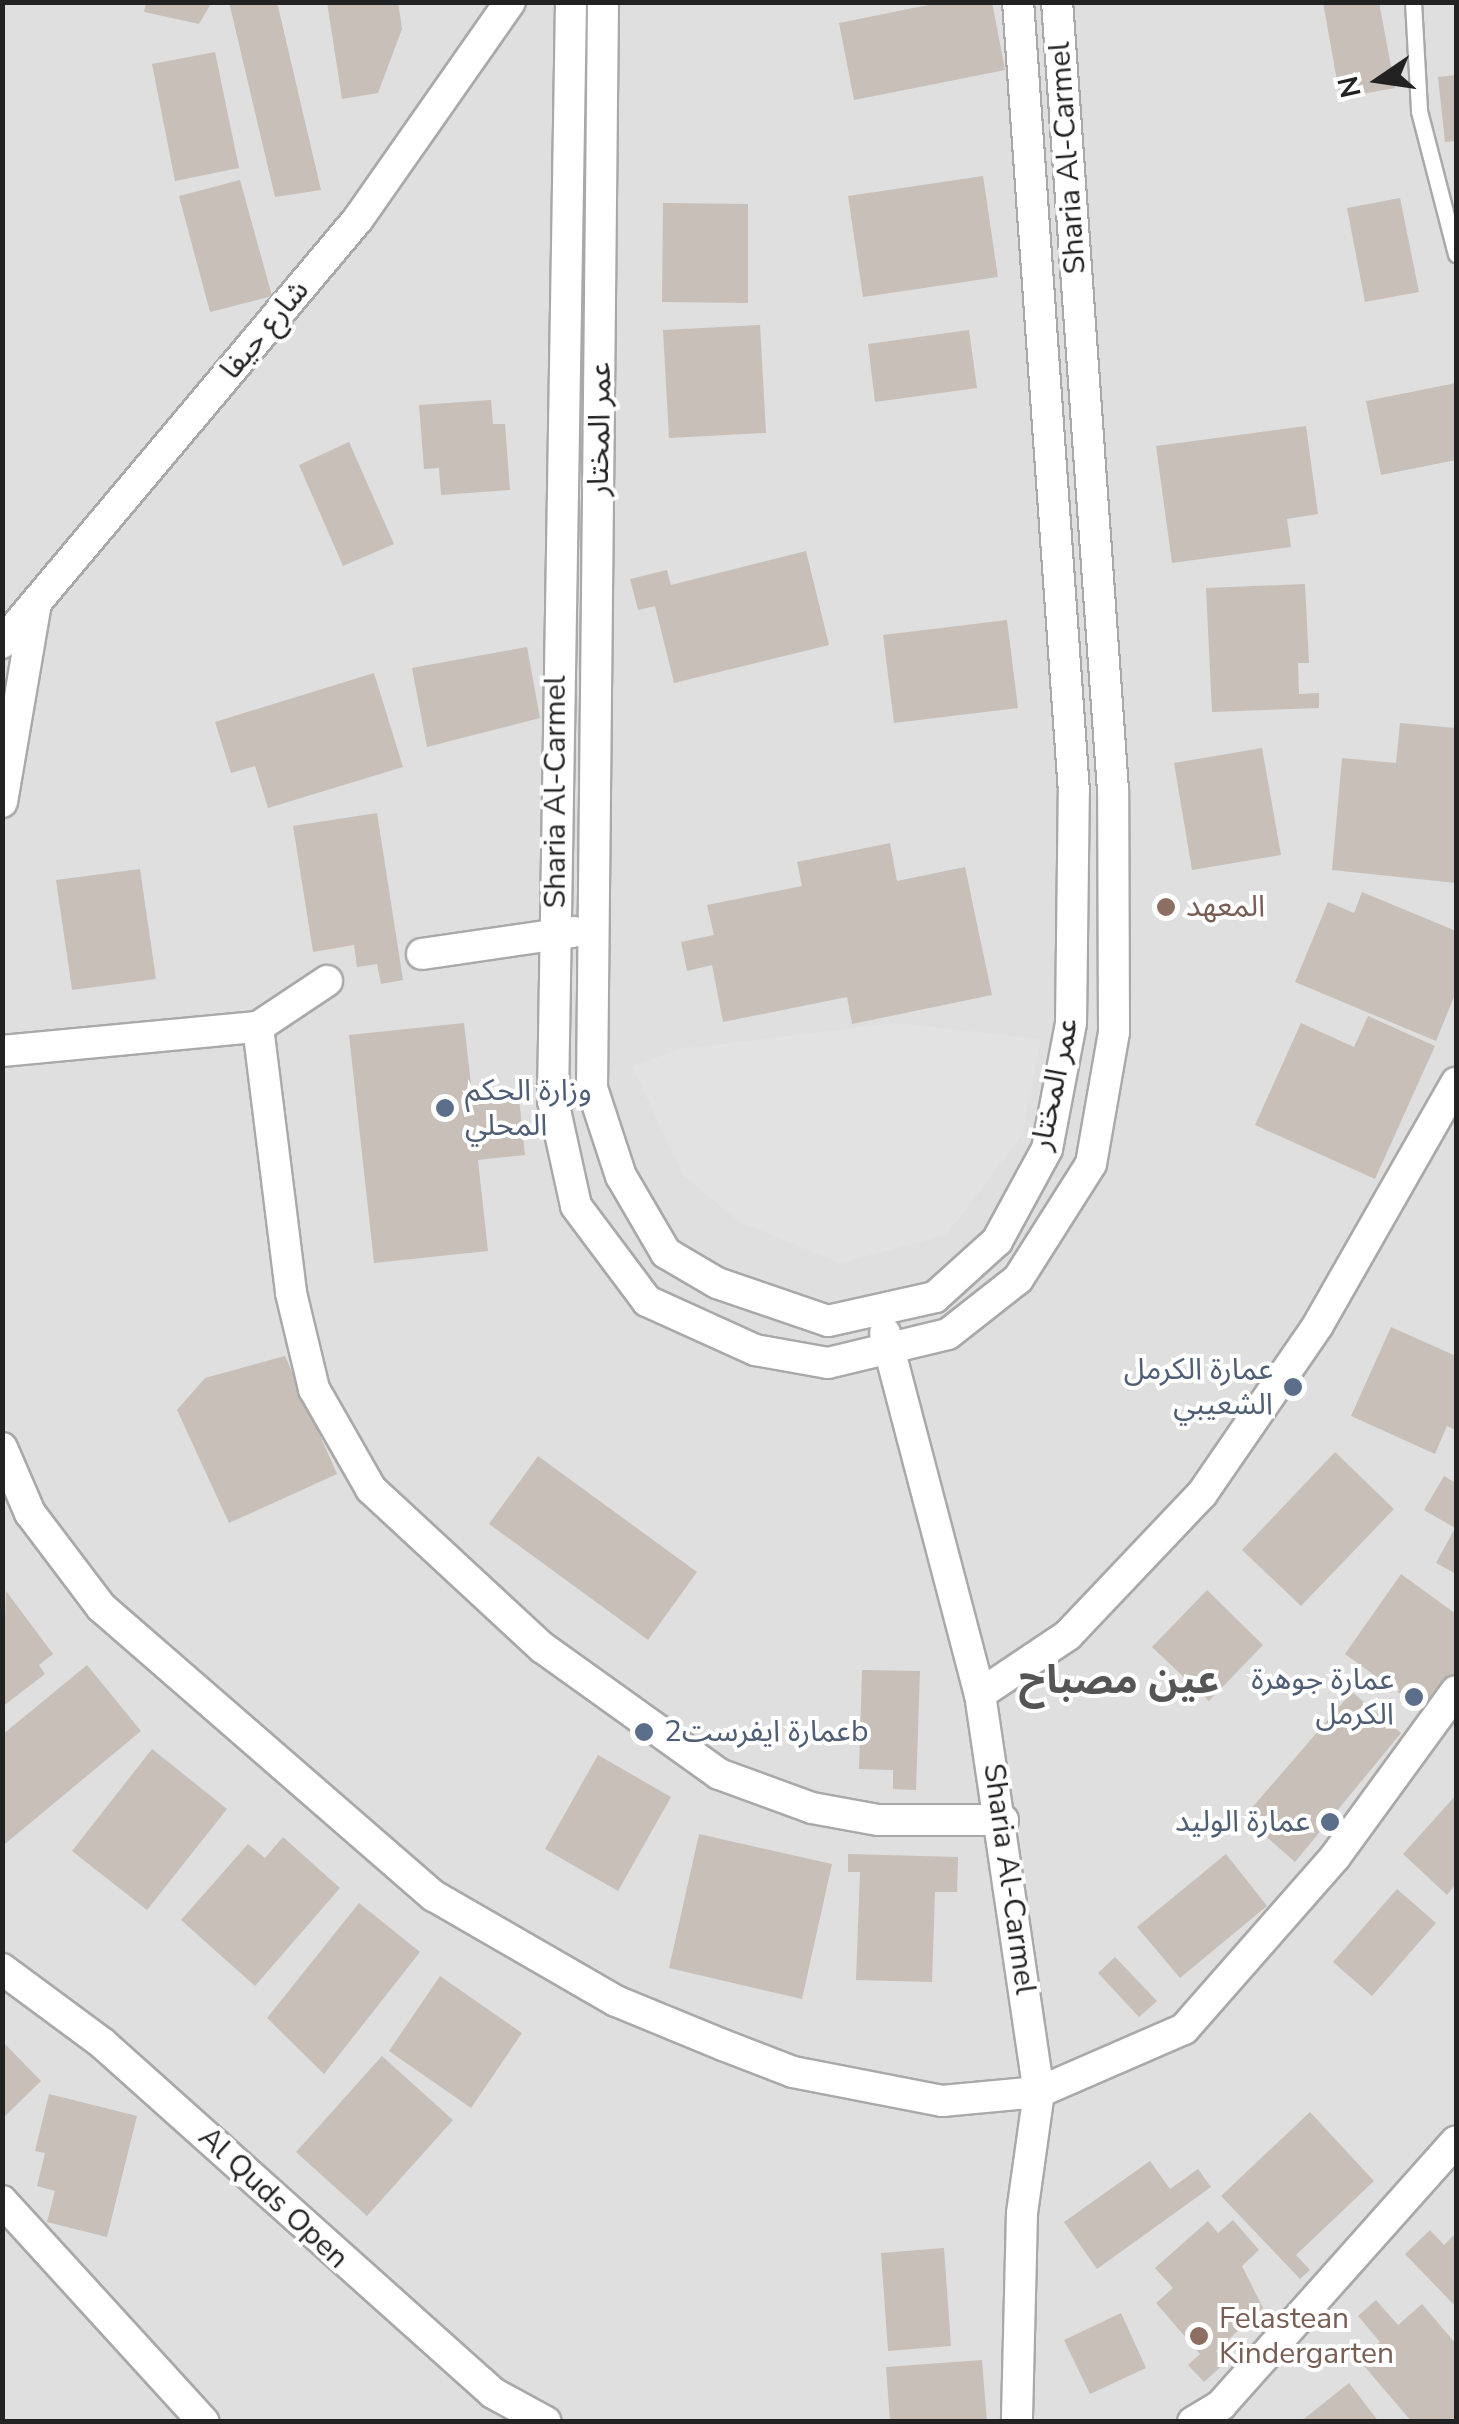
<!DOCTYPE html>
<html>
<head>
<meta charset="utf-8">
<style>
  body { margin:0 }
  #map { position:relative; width:1459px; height:2424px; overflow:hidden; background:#f2efe9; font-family:"Nunito Sans","Noto Sans Arabic",sans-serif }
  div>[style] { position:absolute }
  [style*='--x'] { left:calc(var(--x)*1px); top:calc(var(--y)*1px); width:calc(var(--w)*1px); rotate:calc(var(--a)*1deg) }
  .residential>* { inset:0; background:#e0dfdf }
  .parking>* { inset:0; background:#e2e2e2 }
  .building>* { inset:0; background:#c7bfb8 }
  .roads { filter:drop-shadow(2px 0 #a9a9a9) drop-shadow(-2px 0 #a9a9a9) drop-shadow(0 2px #a9a9a9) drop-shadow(0 -2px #a9a9a9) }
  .lane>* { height:15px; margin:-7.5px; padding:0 7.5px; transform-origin:7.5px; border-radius:7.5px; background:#fff }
  .street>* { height:30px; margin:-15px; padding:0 15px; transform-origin:15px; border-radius:15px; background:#fff }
  .dots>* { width:28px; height:28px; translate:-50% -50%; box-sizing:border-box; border:5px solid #fff; border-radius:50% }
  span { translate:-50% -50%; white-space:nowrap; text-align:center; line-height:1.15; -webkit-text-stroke:8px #fff; paint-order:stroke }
  .street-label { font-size:30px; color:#222 }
  .education-label { font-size:30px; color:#785e54 }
  .left { translate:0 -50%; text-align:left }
  .service-label { font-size:30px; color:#4e5e75 }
  .right { translate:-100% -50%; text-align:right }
  .district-label { font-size:40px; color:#555; font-weight:700 }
  .frame { position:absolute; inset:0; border:5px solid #222; pointer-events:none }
  .north { position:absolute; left:1329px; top:30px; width:100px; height:100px; -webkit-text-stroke:8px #fff; paint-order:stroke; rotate:257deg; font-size:28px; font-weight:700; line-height:40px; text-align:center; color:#222 }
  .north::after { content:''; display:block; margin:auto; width:35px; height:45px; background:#222; clip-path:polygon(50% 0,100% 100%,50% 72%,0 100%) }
</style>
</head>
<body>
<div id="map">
  <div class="residential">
    <div style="clip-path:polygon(3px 3px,1456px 3px,1456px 2421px,3px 2421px)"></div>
  </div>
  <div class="parking">
    <div style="clip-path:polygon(895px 1023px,1041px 1039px,1022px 1136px,946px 1235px,840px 1263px,740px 1222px,683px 1175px,632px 1066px,680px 1049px)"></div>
  </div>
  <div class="building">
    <div style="clip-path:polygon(146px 2px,212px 2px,199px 24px,144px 12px)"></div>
    <div style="clip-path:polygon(229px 2px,277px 2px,321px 190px,275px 197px)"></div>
    <div style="clip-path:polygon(327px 2px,398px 2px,402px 29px,378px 93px,342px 99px)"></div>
    <div style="clip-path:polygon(943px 2px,992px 2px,1005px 70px,854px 100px,839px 23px)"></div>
    <div style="clip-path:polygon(1323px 2px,1379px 2px,1395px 88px,1340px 98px)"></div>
    <div style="clip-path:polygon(215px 52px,239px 168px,175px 181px,152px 64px)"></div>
    <div style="clip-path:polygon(1456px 75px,1456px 141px,1445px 142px,1438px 77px)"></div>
    <div style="clip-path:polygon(983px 176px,998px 277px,863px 297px,848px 196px)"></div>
    <div style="clip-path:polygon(240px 180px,272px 296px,210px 312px,179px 196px)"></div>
    <div style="clip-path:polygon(1400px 198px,1419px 292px,1365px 302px,1347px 208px)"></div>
    <div style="clip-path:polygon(663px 203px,748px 204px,748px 303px,662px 302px)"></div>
    <div style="clip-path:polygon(760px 325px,766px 433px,669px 438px,663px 330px)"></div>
    <div style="clip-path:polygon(969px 330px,977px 388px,875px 402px,868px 344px)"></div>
    <div style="clip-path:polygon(1456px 383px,1456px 460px,1381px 475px,1366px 401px)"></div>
    <div style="clip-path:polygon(491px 400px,493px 424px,505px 424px,510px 490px,441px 495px,439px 468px,424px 469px,419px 405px)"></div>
    <div style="clip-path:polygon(1306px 426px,1318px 514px,1287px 519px,1291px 547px,1172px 563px,1156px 446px)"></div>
    <div style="clip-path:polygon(349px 442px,394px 544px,343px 566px,299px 465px)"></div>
    <div style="clip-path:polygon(806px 551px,829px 645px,674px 683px,655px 606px,638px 610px,630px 579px,667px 570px,671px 585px)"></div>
    <div style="clip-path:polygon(1305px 584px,1309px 663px,1298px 663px,1299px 694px,1319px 693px,1319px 708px,1212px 712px,1206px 588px)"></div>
    <div style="clip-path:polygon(1007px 620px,1018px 708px,894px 723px,883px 635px)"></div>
    <div style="clip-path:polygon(527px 647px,540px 718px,427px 747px,412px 668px)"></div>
    <div style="clip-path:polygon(374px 673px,403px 767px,268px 808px,255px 766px,231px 773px,215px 722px)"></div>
    <div style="clip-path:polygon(1400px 723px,1456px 728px,1456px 883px,1332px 870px,1342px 758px,1396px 763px)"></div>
    <div style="clip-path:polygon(1262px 748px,1281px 855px,1192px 870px,1174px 763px)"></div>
    <div style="clip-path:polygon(377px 813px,403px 980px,381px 984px,377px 964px,357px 967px,354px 945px,313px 952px,293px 826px)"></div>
    <div style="clip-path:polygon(890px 843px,897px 881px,965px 867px,992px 995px,852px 1024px,847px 997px,723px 1022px,712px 965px,687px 971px,681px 942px,714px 935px,707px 905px,802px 886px,797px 862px)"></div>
    <div style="clip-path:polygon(140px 869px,156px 979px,72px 990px,56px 880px)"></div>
    <div style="clip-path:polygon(1362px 892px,1456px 931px,1456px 992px,1436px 1041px,1295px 982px,1328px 902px,1354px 913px)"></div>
    <div style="clip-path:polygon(1368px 1016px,1435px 1046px,1375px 1179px,1255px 1125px,1301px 1023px,1354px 1047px)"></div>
    <div style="clip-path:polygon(464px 1023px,473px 1102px,519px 1098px,525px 1155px,478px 1160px,488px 1251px,374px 1263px,349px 1035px)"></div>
    <div style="clip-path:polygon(1391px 1327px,1456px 1356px,1456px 1430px,1447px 1426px,1435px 1454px,1351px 1416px)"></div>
    <div style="clip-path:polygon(285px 1356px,337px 1474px,229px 1523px,177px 1410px,205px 1378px)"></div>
    <div style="clip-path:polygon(1335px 1452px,1394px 1509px,1301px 1606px,1242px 1550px)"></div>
    <div style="clip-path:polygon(538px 1456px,697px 1572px,648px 1640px,489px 1524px)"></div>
    <div style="clip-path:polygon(1444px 1476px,1456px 1483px,1456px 1574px,1436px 1563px,1455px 1528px,1424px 1510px)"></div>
    <div style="clip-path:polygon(1401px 1574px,1456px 1614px,1456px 1672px,1427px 1713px,1345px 1654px)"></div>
    <div style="clip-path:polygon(1207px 1590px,1263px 1645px,1209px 1701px,1152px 1647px)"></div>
    <div style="clip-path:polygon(6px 1591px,53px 1654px,39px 1665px,45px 1674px,2px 1707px)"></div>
    <div style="clip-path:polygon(87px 1665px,141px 1731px,5px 1844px,2px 1735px)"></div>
    <div style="clip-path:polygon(862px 1670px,920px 1671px,916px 1790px,893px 1789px,893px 1770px,859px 1769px)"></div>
    <div style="clip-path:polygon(1352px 1692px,1401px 1733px,1295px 1862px,1244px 1817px)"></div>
    <div style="clip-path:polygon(152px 1749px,227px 1809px,147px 1910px,72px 1851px)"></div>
    <div style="clip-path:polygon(598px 1755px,671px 1797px,618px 1891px,545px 1849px)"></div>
    <div style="clip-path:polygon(1456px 1795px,1456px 1884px,1447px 1895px,1403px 1854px)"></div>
    <div style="clip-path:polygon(699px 1834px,832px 1864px,802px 1999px,669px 1968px)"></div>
    <div style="clip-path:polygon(283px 1837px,340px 1888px,255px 1986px,181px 1920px,248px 1844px,265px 1858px)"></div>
    <div style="clip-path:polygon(848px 1854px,958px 1857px,957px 1892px,935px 1892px,932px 1982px,856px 1980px,860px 1872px,848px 1872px)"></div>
    <div style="clip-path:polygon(1226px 1854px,1267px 1906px,1180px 1978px,1137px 1927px)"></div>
    <div style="clip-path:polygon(1397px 1889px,1436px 1923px,1372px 1996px,1333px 1962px)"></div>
    <div style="clip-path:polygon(359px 1903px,420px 1952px,324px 2074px,267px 2018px)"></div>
    <div style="clip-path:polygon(1115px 1957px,1157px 2001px,1139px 2017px,1098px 1973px)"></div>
    <div style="clip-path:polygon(440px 1976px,522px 2033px,471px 2108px,389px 2051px)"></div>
    <div style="clip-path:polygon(2px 2041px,41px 2081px,2px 2119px)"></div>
    <div style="clip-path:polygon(382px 2056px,453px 2120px,367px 2216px,296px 2152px)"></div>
    <div style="clip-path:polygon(49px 2094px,137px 2116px,107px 2237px,47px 2222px,55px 2191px,37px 2186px,45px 2153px,35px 2151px)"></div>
    <div style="clip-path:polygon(1310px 2112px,1374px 2181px,1296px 2255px,1310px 2270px,1300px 2279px,1221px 2196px)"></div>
    <div style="clip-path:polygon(1150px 2161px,1170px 2189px,1198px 2169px,1211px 2187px,1097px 2269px,1064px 2222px)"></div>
    <div style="clip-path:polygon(1233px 2220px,1259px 2250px,1242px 2266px,1263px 2308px,1216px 2351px,1226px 2362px,1204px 2382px,1188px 2365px,1200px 2354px,1156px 2303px,1173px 2288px,1155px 2268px,1208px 2221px,1218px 2233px)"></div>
    <div style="clip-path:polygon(1430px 2230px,1444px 2245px,1456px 2233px,1456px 2307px,1405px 2254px)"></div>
    <div style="clip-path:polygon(944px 2248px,951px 2346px,888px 2351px,881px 2253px)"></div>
    <div style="clip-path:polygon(1376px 2300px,1398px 2325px,1422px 2304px,1456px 2344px,1456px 2422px,1412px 2422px,1359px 2360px,1380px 2342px,1358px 2316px)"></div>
    <div style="clip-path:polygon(1121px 2313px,1146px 2368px,1090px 2394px,1064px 2340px)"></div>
    <div style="clip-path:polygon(982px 2360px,987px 2422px,890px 2422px,886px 2367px)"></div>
    <div style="clip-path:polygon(1349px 2383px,1379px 2422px,1300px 2422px)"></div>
  </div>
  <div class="roads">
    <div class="lane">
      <div style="--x:1413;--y:2;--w:109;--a:86.8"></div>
      <div style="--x:1419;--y:111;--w:148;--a:75.5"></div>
    </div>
    <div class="street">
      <div style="--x:571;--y:2;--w:1099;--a:90.94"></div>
      <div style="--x:553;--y:1101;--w:107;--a:77.6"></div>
      <div style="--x:576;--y:1206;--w:119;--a:53.2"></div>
      <div style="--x:647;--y:1301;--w:119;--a:24.4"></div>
      <div style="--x:755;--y:1350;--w:74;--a:10.1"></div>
      <div style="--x:828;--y:1363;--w:123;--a:-13.6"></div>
      <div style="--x:948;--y:1334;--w:89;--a:-38.2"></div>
      <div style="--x:1018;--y:1279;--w:136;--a:-57.6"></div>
      <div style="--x:1091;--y:1164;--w:134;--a:-80.1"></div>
      <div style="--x:1114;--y:1032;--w:242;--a:-90.2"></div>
      <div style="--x:1113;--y:790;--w:790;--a:-94.06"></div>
      <div style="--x:603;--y:2;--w:1086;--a:90.58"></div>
      <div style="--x:592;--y:1088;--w:93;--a:71.8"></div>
      <div style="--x:621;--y:1176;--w:89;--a:59.7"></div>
      <div style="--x:666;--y:1253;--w:59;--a:30.5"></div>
      <div style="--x:717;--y:1283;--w:117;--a:18.9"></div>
      <div style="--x:828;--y:1321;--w:110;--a:-12.6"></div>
      <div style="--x:935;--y:1297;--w:84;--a:-42.1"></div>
      <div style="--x:997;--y:1241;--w:105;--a:-61.5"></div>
      <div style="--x:1047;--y:1149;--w:128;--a:-79.2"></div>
      <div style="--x:1071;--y:1023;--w:231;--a:-89.3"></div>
      <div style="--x:1074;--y:792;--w:792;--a:-94.05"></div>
      <div style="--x:2;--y:643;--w:554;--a:-49.98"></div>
      <div style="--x:358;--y:219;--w:265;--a:-55"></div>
      <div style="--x:2;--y:802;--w:201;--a:-80.3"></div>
      <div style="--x:422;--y:954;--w:153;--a:-8.3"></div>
      <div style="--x:258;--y:1027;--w:268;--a:82.9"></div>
      <div style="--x:291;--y:1293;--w:99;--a:76.5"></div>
      <div style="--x:314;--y:1389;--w:115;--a:60.3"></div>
      <div style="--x:371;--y:1489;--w:234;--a:42.8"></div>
      <div style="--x:543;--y:1648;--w:216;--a:35.6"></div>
      <div style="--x:719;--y:1774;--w:99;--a:20.1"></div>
      <div style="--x:812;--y:1808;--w:67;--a:10.3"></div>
      <div style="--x:878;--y:1820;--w:125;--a:0"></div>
      <div style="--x:2;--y:1051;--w:257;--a:-5.4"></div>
      <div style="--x:258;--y:1027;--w:83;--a:-33.7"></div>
      <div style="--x:885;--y:1333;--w:373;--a:75.3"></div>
      <div style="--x:980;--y:1694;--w:402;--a:81.6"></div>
      <div style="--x:1039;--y:2092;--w:122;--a:98"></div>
      <div style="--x:1022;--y:2213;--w:209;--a:91.4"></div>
      <div style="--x:2;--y:1448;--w:71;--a:66.7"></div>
      <div style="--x:30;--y:1513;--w:118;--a:52.9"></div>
      <div style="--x:101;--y:1607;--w:441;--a:41"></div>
      <div style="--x:434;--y:1896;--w:210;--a:30"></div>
      <div style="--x:616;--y:2001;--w:116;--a:22.4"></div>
      <div style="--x:723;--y:2045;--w:75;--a:21.1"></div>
      <div style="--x:793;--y:2072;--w:152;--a:11"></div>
      <div style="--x:942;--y:2101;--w:97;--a:-5.3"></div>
      <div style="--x:1039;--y:2092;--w:158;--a:-23.5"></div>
      <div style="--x:1184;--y:2029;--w:229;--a:-48.7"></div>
      <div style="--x:1335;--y:1857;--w:205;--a:-53.9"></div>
      <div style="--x:980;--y:1694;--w:106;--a:-33.8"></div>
      <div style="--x:1068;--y:1635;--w:195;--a:-46.5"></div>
      <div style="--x:1202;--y:1494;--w:205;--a:-55.5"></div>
      <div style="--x:1318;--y:1325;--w:279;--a:-60.3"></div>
      <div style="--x:2;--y:1969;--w:124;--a:36.5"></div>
      <div style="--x:102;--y:2043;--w:525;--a:41.83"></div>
      <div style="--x:493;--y:2393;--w:60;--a:28.7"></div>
      <div style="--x:2;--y:2201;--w:299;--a:47.6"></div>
      <div style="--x:1193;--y:2422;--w:33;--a:-31"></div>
      <div style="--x:1221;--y:2405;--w:353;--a:-48.3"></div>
    </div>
  </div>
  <div class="dots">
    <div style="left:1166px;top:907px;background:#8d6e63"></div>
    <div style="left:445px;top:1108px;background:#5c6f8a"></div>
    <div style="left:1293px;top:1387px;background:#5c6f8a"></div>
    <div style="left:1414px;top:1697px;background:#5c6f8a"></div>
    <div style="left:644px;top:1732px;background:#5c6f8a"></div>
    <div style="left:1330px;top:1822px;background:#5c6f8a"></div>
    <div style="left:1199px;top:2336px;background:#8d6e63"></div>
  </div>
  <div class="street-label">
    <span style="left:1068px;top:158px;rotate:-94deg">Sharia Al-Carmel</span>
    <span style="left:265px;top:330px;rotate:-50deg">شارع حيفا</span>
    <span style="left:600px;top:429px;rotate:-89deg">عمر المختار</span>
    <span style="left:556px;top:792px;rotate:-90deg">Sharia Al-Carmel</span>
    <span style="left:1055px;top:1084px;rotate:-78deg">عمر المختار</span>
    <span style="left:1009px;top:1879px;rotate:82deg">Sharia Al-Carmel</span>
    <span style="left:273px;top:2198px;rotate:43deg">Al Quds Open</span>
  </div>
  <div class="education-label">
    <span class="left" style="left:1186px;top:907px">المعهد</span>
    <span class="left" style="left:1219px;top:2336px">Felastean<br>Kindergarten</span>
  </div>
  <div class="service-label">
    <span class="left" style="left:465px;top:1108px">وزارة الحكم<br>المحلي</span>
    <span class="right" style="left:1273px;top:1387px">عمارة الكرمل<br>الشعيبي</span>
    <span class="right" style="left:1394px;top:1697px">عمارة جوهرة<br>الكرمل</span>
    <span class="left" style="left:664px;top:1732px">عمارة ايفرست2b</span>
    <span class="right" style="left:1310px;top:1822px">عمارة الوليد</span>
  </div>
  <div class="district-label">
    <span style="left:1119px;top:1680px">عين مصباح</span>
  </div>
  <div class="frame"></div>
  <div class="north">N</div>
</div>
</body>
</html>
